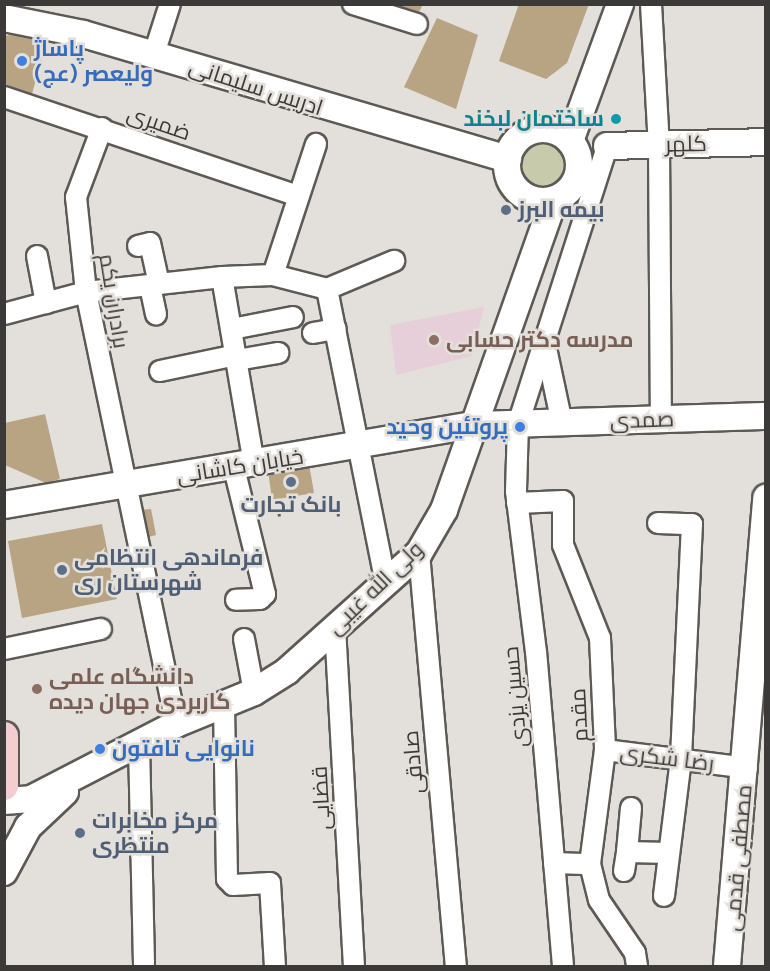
<!DOCTYPE html>
<html>
<head>
<meta charset="utf-8">
<style>
  body { margin:0 }
  #map { position:relative; width:770px; height:971px; overflow:hidden; background:#e3dfda; font-family:Figtree,Cairo,sans-serif }
  div>[style] { position:absolute }
  [style*='--x'] { left:calc(var(--x)*1px); top:calc(var(--y)*1px); width:calc(var(--w)*1px); rotate:calc(var(--a)*1deg) }
  .education>* { inset:0; background:#e7cfd9 }
  .green>* { inset:0; background:#c7caab }
  .round { border-radius:50% }
  .building>* { inset:0; background:#b8a382 }
  .roads { filter:drop-shadow(2px 0 #5d5a55) drop-shadow(-2px 0 #5d5a55) drop-shadow(0 2px #5d5a55) drop-shadow(0 -2px #5d5a55) }
  .minor>* { height:20px; margin:-10px; padding:0 10px; transform-origin:10px; border-radius:10px; background:#fff }
  .tertiary>* { height:26px; margin:-13px; padding:0 13px; transform-origin:13px; border-radius:13px; background:#fff }
  .tertiary>.ring { margin:-13px; padding:0; box-sizing:content-box; background:none; border:26px solid #fff; border-radius:50% }
  .secondary>* { height:28px; margin:-14px; padding:0 14px; transform-origin:14px; border-radius:14px; background:#f4cdd0 }
  .dots>* { width:16px; height:16px; translate:-50% -50%; box-sizing:border-box; border:3px solid #e3dfda; border-radius:50% }
  span { translate:-50% -50%; white-space:nowrap; text-align:center; line-height:1.15; -webkit-text-stroke:5px #e3dfda; paint-order:stroke }
  .shop-label { font-size:22px; color:#366cbe; font-weight:700 }
  .left { translate:0 -50%; text-align:left }
  .right { translate:-100% -50%; text-align:right }
  .street-label { font-size:22px; color:#3c3a38 }
  .culture-label { font-size:22px; color:#0d838f; font-weight:700 }
  .service-label { font-size:22px; color:#4e5e75; font-weight:700 }
  .education-label { font-size:22px; color:#785e54; font-weight:700 }
  .frame { position:absolute; inset:0; border:6px solid #3c3a38; pointer-events:none }
</style>
</head>
<body>
<div id="map">
  <div class="education">
    <div style="clip-path:polygon(484px 307px,472px 356px,396px 375px,390px 325px)"></div>
  </div>
  <div class="green">
    <div class="round" style="left:519px;top:140px;width:52px;height:52px"></div>
  </div>
  <div class="building">
    <div style="clip-path:polygon(342px 4px,423px 4px,412px 27px)"></div>
    <div style="clip-path:polygon(519px 4px,589px 4px,567px 63px,546px 79px,499px 61px)"></div>
    <div style="clip-path:polygon(437px 18px,478px 35px,456px 109px,404px 87px)"></div>
    <div style="clip-path:polygon(11px 35px,47px 38px,32px 94px,4px 84px,4px 36px)"></div>
    <div style="clip-path:polygon(45px 414px,60px 479px,46px 483px,5px 465px,5px 423px)"></div>
    <div style="clip-path:polygon(309px 464px,314px 493px,272px 500px,268px 470px)"></div>
    <div style="clip-path:polygon(151px 509px,156px 535px,144px 538px,138px 510px)"></div>
    <div style="clip-path:polygon(102px 524px,117px 599px,22px 618px,8px 541px)"></div>
  </div>
  <div class="roads">
    <div class="minor">
      <div style="--x:353;--y:4;--w:67;--a:17.4"></div>
      <div style="--x:651;--y:4;--w:141;--a:86.8"></div>
      <div style="--x:659;--y:145;--w:274;--a:89.6"></div>
      <div style="--x:154;--y:54;--w:52;--a:-72.3"></div>
      <div style="--x:4;--y:97;--w:310;--a:18.6"></div>
      <div style="--x:102;--y:128;--w:74;--a:110.6"></div>
      <div style="--x:76;--y:197;--w:96;--a:84"></div>
      <div style="--x:86;--y:292;--w:441;--a:78.2"></div>
      <div style="--x:138;--y:246;--w:12;--a:-14"></div>
      <div style="--x:150;--y:243;--w:42;--a:77.6"></div>
      <div style="--x:37;--y:256;--w:48;--a:79.2"></div>
      <div style="--x:273;--y:275;--w:138;--a:-71.8"></div>
      <div style="--x:222;--y:277;--w:190;--a:80.3"></div>
      <div style="--x:150;--y:286;--w:29;--a:78"></div>
      <div style="--x:327;--y:289;--w:73;--a:-22.7"></div>
      <div style="--x:4;--y:314;--w:85;--a:-15"></div>
      <div style="--x:86;--y:292;--w:137;--a:-6.3"></div>
      <div style="--x:222;--y:277;--w:51;--a:-2.2"></div>
      <div style="--x:273;--y:275;--w:56;--a:14.5"></div>
      <div style="--x:327;--y:289;--w:302;--a:78.7"></div>
      <div style="--x:232;--y:329;--w:62;--a:-11.1"></div>
      <div style="--x:313;--y:333;--w:23;--a:-10"></div>
      <div style="--x:546;--y:348;--w:77;--a:78"></div>
      <div style="--x:237;--y:360;--w:42;--a:-9.7"></div>
      <div style="--x:160;--y:371;--w:78;--a:-11.9"></div>
      <div style="--x:234;--y:468;--w:130;--a:76.2"></div>
      <div style="--x:265;--y:594;--w:7;--a:135"></div>
      <div style="--x:260;--y:599;--w:24;--a:178"></div>
      <div style="--x:517;--y:503;--w:46;--a:-2.5"></div>
      <div style="--x:563;--y:501;--w:44;--a:90"></div>
      <div style="--x:563;--y:545;--w:100;--a:68.3"></div>
      <div style="--x:600;--y:638;--w:112;--a:87.4"></div>
      <div style="--x:605;--y:750;--w:115;--a:97.5"></div>
      <div style="--x:590;--y:864;--w:37;--a:76"></div>
      <div style="--x:599;--y:900;--w:64;--a:55.8"></div>
      <div style="--x:635;--y:953;--w:13;--a:81"></div>
      <div style="--x:658;--y:523;--w:34;--a:2"></div>
      <div style="--x:692;--y:524;--w:235;--a:92.7"></div>
      <div style="--x:681;--y:759;--w:138;--a:97.1"></div>
      <div style="--x:419;--y:553;--w:415;--a:84.9"></div>
      <div style="--x:335;--y:627;--w:340;--a:86.8"></div>
      <div style="--x:244;--y:639;--w:54;--a:79.3"></div>
      <div style="--x:4;--y:649;--w:99;--a:-11.7"></div>
      <div style="--x:224;--y:706;--w:173;--a:89"></div>
      <div style="--x:227;--y:879;--w:8;--a:45"></div>
      <div style="--x:233;--y:885;--w:37;--a:-3"></div>
      <div style="--x:270;--y:883;--w:83;--a:86.6"></div>
      <div style="--x:139;--y:744;--w:222;--a:88.7"></div>
      <div style="--x:605;--y:750;--w:143;--a:7.2"></div>
      <div style="--x:631;--y:808;--w:44;--a:95.2"></div>
      <div style="--x:627;--y:852;--w:42;--a:1.4"></div>
      <div style="--x:554;--y:863;--w:36;--a:2"></div>
      <div style="--x:624;--y:871;--w:19;--a:-81"></div>
      <div style="--x:563;--y:966;--w:315;--a:-94.9"></div>
      <div style="--x:536;--y:652;--w:162;--a:-97.1"></div>
      <div style="--x:516;--y:491;--w:67;--a:-88.3"></div>
      <div style="--x:518;--y:424;--w:292;--a:-72.2"></div>
    </div>
    <div class="tertiary">
      <div style="--x:4;--y:18;--w:81;--a:11.4"></div>
      <div style="--x:83;--y:34;--w:443;--a:16.4"></div>
      <div class="ring" style="left:507px;top:129px;width:46px;height:46px"></div>
      <div style="--x:570;--y:141;--w:146;--a:-69.9"></div>
      <div style="--x:607;--y:146;--w:159;--a:-1.4"></div>
      <div style="--x:4;--y:505;--w:477;--a:-9.7"></div>
      <div style="--x:474;--y:425;--w:292;--a:-1.8"></div>
      <div style="--x:4;--y:801;--w:27;--a:-4"></div>
      <div style="--x:31;--y:799;--w:163;--a:-27.3"></div>
      <div style="--x:176;--y:724;--w:84;--a:-22.3"></div>
      <div style="--x:254;--y:692;--w:39;--a:-32"></div>
      <div style="--x:287;--y:671;--w:177;--a:-41.8"></div>
      <div style="--x:419;--y:553;--w:50;--a:-59.8"></div>
      <div style="--x:444;--y:510;--w:329;--a:-70.5"></div>
      <div style="--x:4;--y:872;--w:51;--a:-61.9"></div>
      <div style="--x:28;--y:827;--w:51;--a:-43.4"></div>
      <div style="--x:727;--y:966;--w:470;--a:-85.2"></div>
    </div>
    <div class="secondary">
      <div style="--x:4;--y:736;--w:50;--a:90"></div>
    </div>
  </div>
  <div class="dots">
    <div style="left:22px;top:61px;background:#3f7fe0"></div>
    <div style="left:616px;top:119px;background:#0f9aa8"></div>
    <div style="left:506px;top:210px;background:#5c6f8a"></div>
    <div style="left:434px;top:340px;background:#8d6e63"></div>
    <div style="left:520px;top:427px;background:#3f7fe0"></div>
    <div style="left:291px;top:482px;background:#5c6f8a"></div>
    <div style="left:62px;top:570px;background:#5c6f8a"></div>
    <div style="left:37px;top:689px;background:#8d6e63"></div>
    <div style="left:100px;top:749px;background:#3f7fe0"></div>
    <div style="left:80px;top:833px;background:#5c6f8a"></div>
  </div>
  <div class="shop-label">
    <span class="left" style="left:34px;top:61px">پاساژ<br>ولیعصر (عج)</span>
    <span class="right" style="left:508px;top:427px">پروتئین وحید</span>
    <span class="left" style="left:112px;top:749px">نانوایی تافتون</span>
  </div>
  <div class="street-label">
    <span style="left:256px;top:87px;rotate:18deg">ادریس سلیمانی</span>
    <span style="left:159px;top:123px;rotate:19deg">ضمیری</span>
    <span style="left:686px;top:144px;rotate:-1deg">کلهر</span>
    <span style="left:114px;top:301px;rotate:81deg">برادران یکم</span>
    <span style="left:642px;top:420px;rotate:-2deg">صمدی</span>
    <span style="left:240px;top:466px;rotate:-9deg">خیابان کاشانی</span>
    <span style="left:375px;top:588px;rotate:-44deg">ولی الله غیبی</span>
    <span style="left:515px;top:697px;rotate:-95deg">حسین یزدی</span>
    <span style="left:579px;top:715px;rotate:-93deg">مقدم</span>
    <span style="left:667px;top:758px;rotate:7deg">رضا شکری</span>
    <span style="left:413px;top:762px;rotate:-95deg">صادقی</span>
    <span style="left:321px;top:798px;rotate:-93deg">قضایی</span>
    <span style="left:738px;top:858px;rotate:-85deg">مصطفی قدمی</span>
  </div>
  <div class="culture-label">
    <span class="right" style="left:604px;top:119px">ساختمان لبخند</span>
  </div>
  <div class="service-label">
    <span class="left" style="left:518px;top:210px">بیمه البرز</span>
    <span style="left:291px;top:505px">بانک تجارت</span>
    <span class="left" style="left:74px;top:570px">فرماندهی انتظامی<br>شهرستان ری</span>
    <span class="left" style="left:92px;top:833px">مرکز مخابرات<br>منتظری</span>
  </div>
  <div class="education-label">
    <span class="left" style="left:446px;top:340px">مدرسه دکتر حسابی</span>
    <span class="left" style="left:49px;top:689px">دانشگاه علمی<br>کاربردی جهان دیده</span>
  </div>
  <div class="frame"></div>
</div>
</body>
</html>
